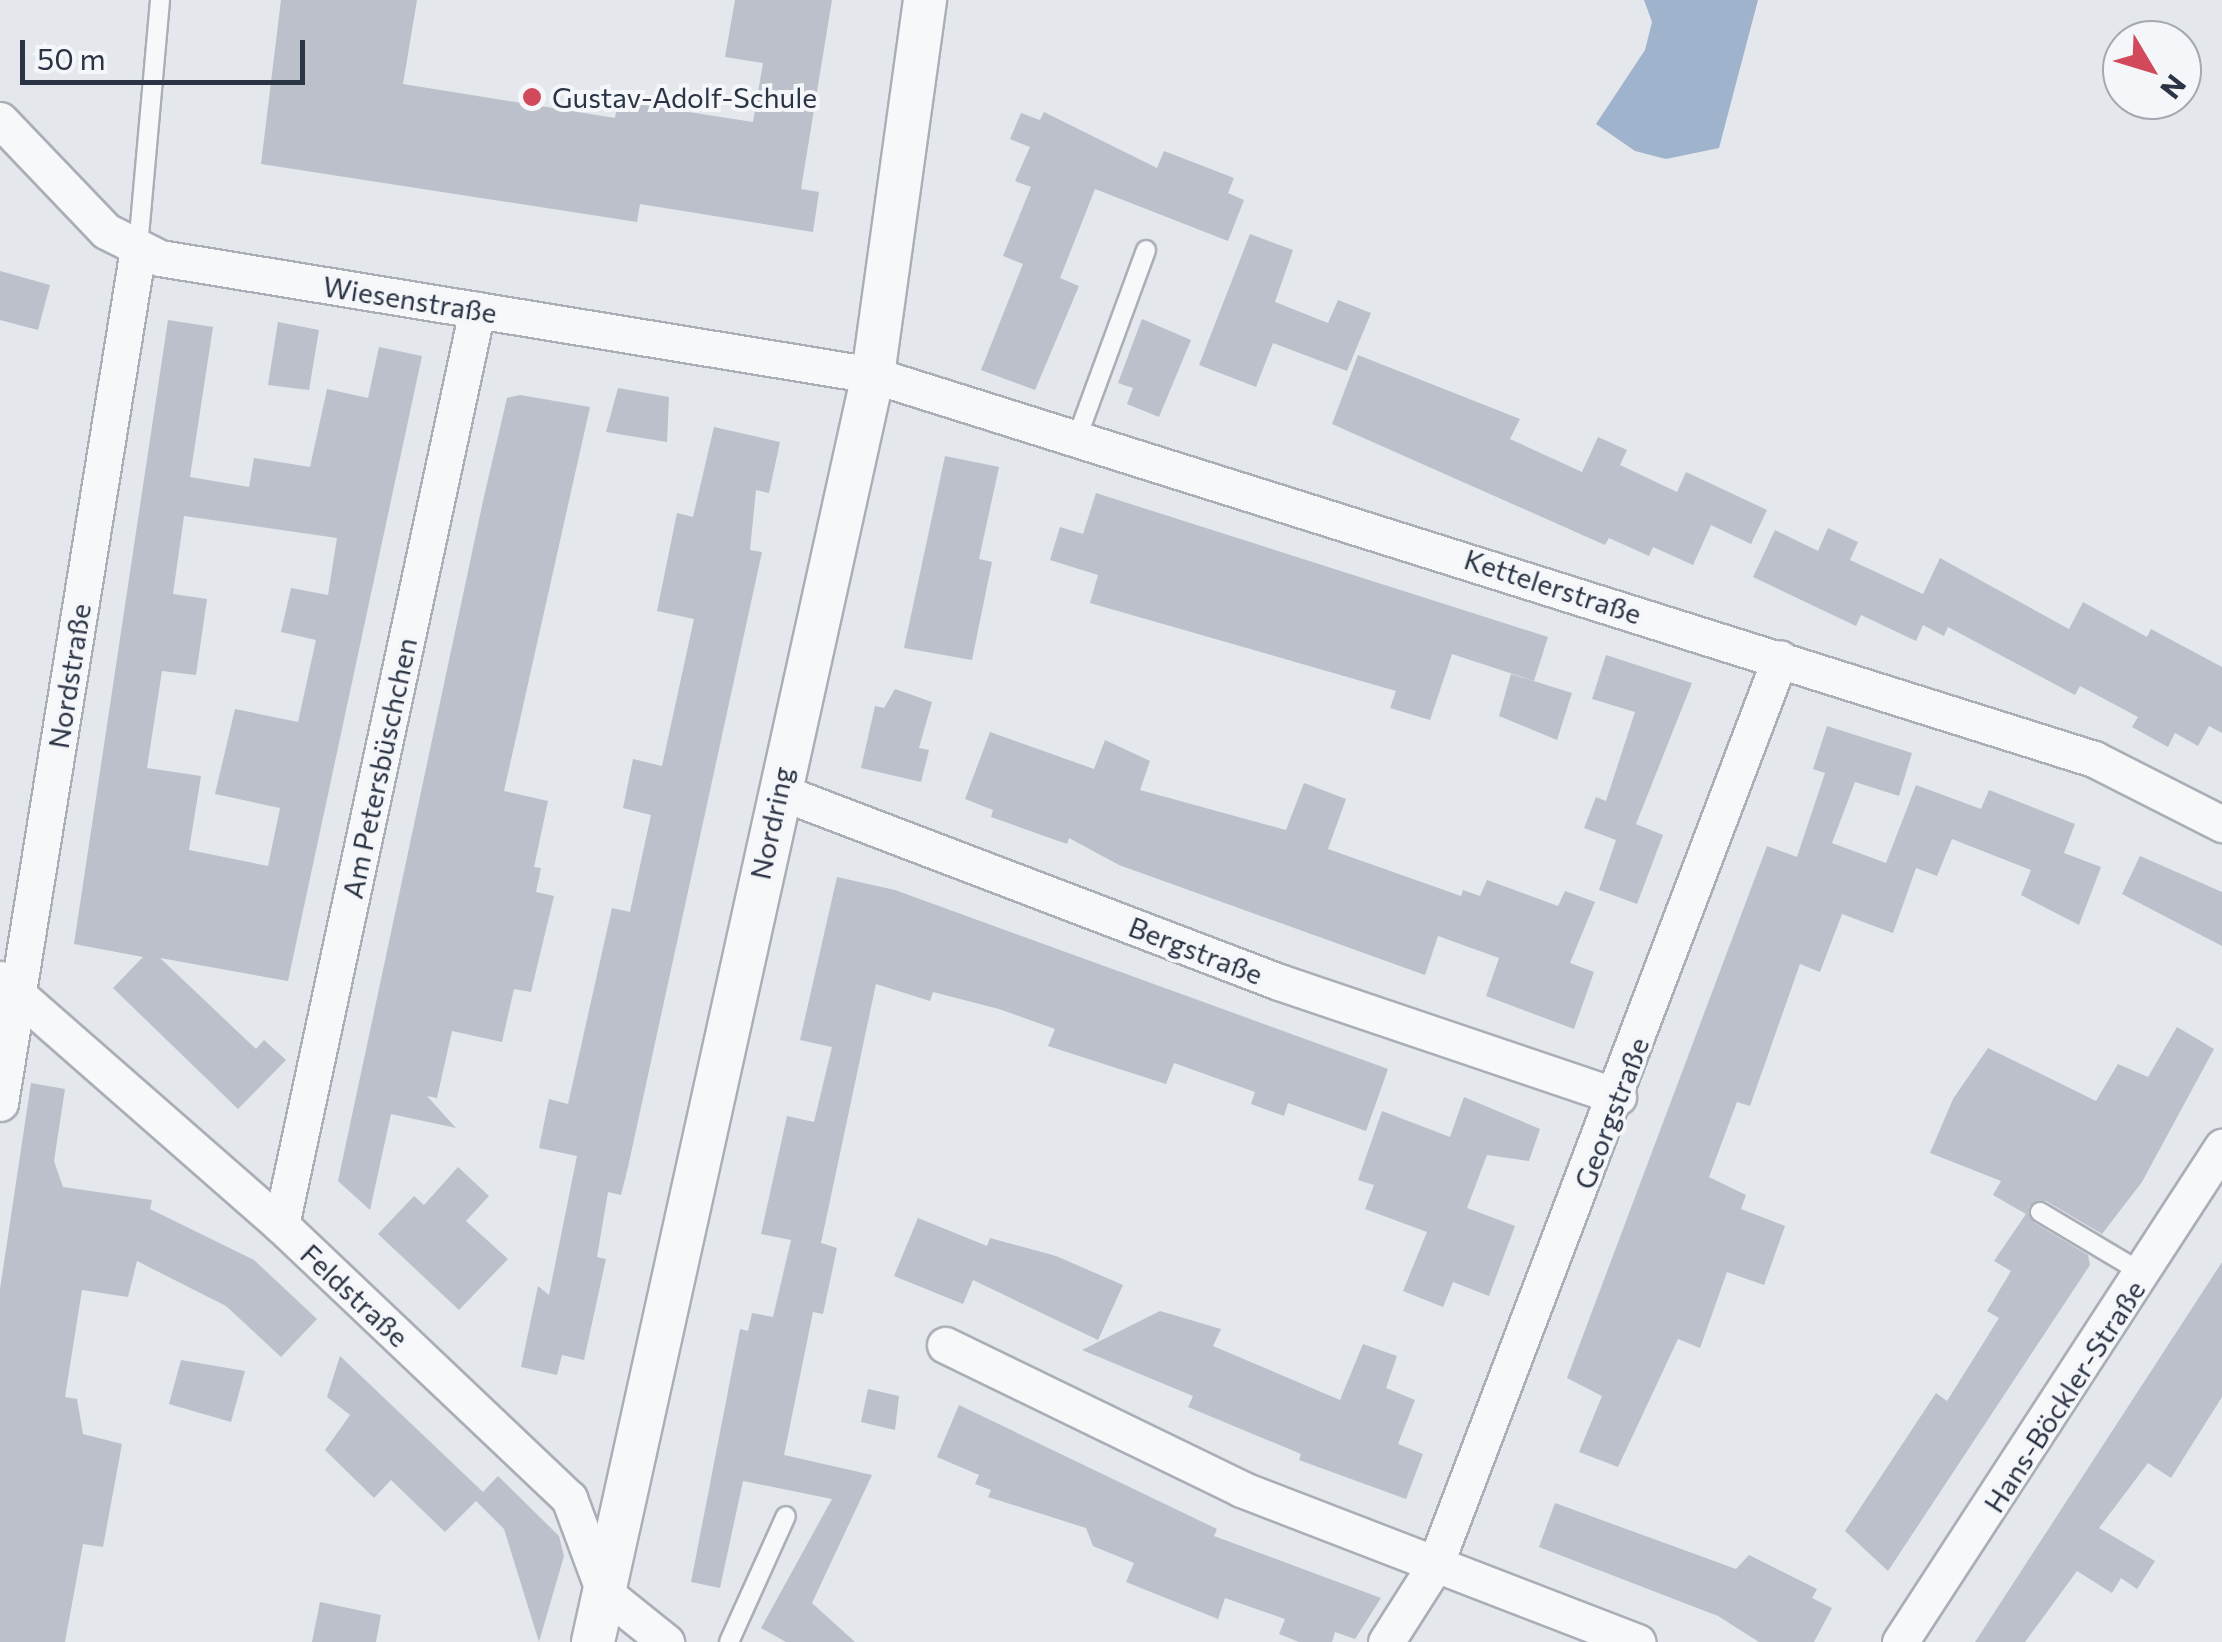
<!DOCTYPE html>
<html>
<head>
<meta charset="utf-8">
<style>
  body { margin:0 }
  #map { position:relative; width:2222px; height:1642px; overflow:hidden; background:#e4e7ec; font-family:Commissioner,sans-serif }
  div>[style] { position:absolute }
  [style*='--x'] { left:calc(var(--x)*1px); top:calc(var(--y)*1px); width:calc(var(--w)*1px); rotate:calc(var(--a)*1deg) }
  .water>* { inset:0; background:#9fb4cc }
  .building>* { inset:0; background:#bbc0ca }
  .roads { filter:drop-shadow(2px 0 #a9aeb7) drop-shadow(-2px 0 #a9aeb7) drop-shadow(0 2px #a9aeb7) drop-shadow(0 -2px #a9aeb7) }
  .service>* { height:18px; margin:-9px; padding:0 9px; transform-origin:9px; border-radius:9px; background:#f7f8fa }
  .minor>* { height:35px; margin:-17.5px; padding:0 17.5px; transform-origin:17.5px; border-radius:17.5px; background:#f7f8fa }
  .tertiary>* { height:42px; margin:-21px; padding:0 21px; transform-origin:21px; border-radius:21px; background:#f7f8fa }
  .dots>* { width:28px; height:28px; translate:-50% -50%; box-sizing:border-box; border:5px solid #f4f6f9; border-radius:50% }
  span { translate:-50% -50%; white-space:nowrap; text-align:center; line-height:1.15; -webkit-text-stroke:8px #f4f6f9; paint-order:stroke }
  .poi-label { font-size:28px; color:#2b3445 }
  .left { translate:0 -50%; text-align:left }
  .street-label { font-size:28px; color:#2b3445 }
  .north { position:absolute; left:2102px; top:20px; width:100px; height:100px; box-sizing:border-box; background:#f4f6f9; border:2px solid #a4a8b1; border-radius:50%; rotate:128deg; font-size:28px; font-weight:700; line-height:40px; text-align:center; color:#2b3445 }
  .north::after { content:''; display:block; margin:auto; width:35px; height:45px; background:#d1495b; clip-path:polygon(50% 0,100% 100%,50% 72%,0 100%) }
  .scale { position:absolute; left:20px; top:40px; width:285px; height:45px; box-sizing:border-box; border:5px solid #2b3445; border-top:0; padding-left:12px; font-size:30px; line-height:35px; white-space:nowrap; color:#2b3445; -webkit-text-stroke:8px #f4f6f9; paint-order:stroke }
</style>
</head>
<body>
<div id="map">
  <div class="water">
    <div style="clip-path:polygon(1644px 0,1758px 0,1719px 148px,1666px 159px,1635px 151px,1596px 124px,1645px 50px,1652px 22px)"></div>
  </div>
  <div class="building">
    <div style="clip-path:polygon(281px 0,417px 0,403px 84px,615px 118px,618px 101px,753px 122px,763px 63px,725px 57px,735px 0,832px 0,801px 189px,819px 192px,813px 232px,640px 204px,637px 222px,261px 164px)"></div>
    <div style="clip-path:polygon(1044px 112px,1157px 168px,1164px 151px,1234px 178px,1228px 193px,1244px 200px,1228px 241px,1095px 189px,1060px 278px,1079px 286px,1035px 390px,981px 370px,1023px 264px,1003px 256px,1031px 187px,1015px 181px,1030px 147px,1010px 139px,1021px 113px,1040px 120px)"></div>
    <div style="clip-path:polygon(1250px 234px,1293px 250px,1275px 302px,1328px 323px,1338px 300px,1371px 313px,1347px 371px,1273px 343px,1256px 387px,1199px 365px)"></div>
    <div style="clip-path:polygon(0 271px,50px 285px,38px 330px,0 320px)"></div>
    <div style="clip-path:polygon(1142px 319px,1191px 340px,1159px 417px,1127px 404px,1133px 388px,1118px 383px)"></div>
    <div style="clip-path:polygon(evenodd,168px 320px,213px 327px,190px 477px,249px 487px,254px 458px,310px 467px,327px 389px,368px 398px,379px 347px,422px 356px,288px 981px,160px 958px,256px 1049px,264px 1040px,286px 1060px,238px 1109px,113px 988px,143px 957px,74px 944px,168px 320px,184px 516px,337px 538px,328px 595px,291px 588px,281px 632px,316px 640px,298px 722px,235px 709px,215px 794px,280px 808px,268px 866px,189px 850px,201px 776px,147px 768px,162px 671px,196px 675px,207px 599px,173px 594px,184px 516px)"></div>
    <div style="clip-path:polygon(278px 322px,319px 330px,309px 390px,268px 385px)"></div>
    <div style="clip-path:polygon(1358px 355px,1520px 419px,1510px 439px,1582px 472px,1598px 437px,1627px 450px,1620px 465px,1677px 492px,1686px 472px,1767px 510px,1751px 544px,1711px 525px,1693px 565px,1653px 547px,1649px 556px,1609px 538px,1605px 545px,1332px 424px)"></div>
    <div style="clip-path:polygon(618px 388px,669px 397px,667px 442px,606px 432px)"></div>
    <div style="clip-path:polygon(520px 395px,590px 407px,504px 791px,548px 801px,534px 867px,541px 868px,536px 892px,554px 896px,531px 992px,514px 989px,502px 1042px,452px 1031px,437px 1098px,427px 1096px,456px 1128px,391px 1114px,370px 1210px,338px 1181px,483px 501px,507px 398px)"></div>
    <div style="clip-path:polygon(714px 427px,780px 442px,769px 493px,756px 490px,750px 550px,762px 552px,628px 1167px,621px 1195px,608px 1192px,597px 1257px,606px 1259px,584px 1360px,562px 1355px,557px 1375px,521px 1367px,538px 1286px,549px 1295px,577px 1156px,539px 1148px,549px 1099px,568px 1104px,612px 908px,630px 912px,651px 815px,623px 808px,633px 759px,662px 766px,694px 619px,657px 611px,677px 513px,693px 517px)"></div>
    <div style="clip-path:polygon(945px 456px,999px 467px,979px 559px,992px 562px,972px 660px,904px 648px)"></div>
    <div style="clip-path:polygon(1096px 493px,1548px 637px,1534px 681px,1452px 654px,1430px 720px,1390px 708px,1396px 691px,1090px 603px,1098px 575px,1050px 560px,1060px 527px,1083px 534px)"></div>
    <div style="clip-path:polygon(1828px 528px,1858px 542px,1850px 560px,1923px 594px,1940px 558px,2069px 629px,2083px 602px,2147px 637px,2151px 629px,2222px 667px,2222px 733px,2209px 726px,2198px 746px,2175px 733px,2168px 747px,2132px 727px,2138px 717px,2080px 686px,2075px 695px,1948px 627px,1944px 636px,1923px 625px,1916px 641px,1861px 615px,1856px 626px,1753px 577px,1775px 530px,1818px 551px)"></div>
    <div style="clip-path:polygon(1606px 655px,1692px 683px,1636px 824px,1663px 835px,1637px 904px,1599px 890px,1616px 840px,1584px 828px,1596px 797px,1606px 801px,1635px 712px,1592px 699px)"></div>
    <div style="clip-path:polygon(1511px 674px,1572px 693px,1557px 740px,1499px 716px)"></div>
    <div style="clip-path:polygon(895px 689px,932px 702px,919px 748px,929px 750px,921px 782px,861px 768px,875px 706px,884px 708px)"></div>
    <div style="clip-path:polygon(1827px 726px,1912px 753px,1899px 796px,1855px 782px,1832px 843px,1886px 863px,1916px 785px,1981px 809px,1989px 790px,2075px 824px,2064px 853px,2101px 867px,2079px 925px,2021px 895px,2031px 870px,1952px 839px,1937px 876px,1916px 868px,1893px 933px,1842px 914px,1820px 972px,1800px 964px,1750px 1106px,1737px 1102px,1709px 1177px,1746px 1195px,1741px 1209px,1785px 1226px,1764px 1285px,1727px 1272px,1700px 1348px,1678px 1339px,1618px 1467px,1579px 1452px,1602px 1396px,1567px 1378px,1767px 846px,1797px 857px,1825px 773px,1813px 769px)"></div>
    <div style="clip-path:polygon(990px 732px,1094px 769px,1105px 740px,1150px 761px,1140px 790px,1286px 830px,1304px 783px,1346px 799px,1328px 849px,1461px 896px,1463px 890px,1480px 896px,1487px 880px,1558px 906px,1565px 891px,1595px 902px,1570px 963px,1594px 972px,1574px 1029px,1486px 996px,1499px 958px,1438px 936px,1425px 975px,1119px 865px,1069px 838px,1067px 844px,991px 817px,993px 810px,965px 799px)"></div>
    <div style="clip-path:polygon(2140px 856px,2222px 892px,2222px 946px,2122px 894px)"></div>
    <div style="clip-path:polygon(837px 877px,895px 890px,1388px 1069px,1366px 1131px,1288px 1103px,1284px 1116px,1251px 1104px,1255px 1092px,1174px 1063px,1166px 1084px,1048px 1046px,1055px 1029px,999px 1009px,933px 992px,930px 1001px,876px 984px,821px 1243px,837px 1248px,823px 1314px,813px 1312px,784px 1455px,872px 1475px,812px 1603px,855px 1642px,786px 1642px,761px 1628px,832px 1499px,743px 1481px,720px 1588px,691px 1582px,740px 1329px,748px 1331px,752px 1313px,773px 1317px,791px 1240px,761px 1234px,787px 1116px,814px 1122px,832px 1047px,800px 1040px)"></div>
    <div style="clip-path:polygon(2177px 1027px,2214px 1049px,2142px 1182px,2102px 1234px,2046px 1201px,2029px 1206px,2033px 1222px,2088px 1255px,2090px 1265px,1888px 1571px,1845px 1531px,1936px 1393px,1947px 1401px,1999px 1318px,1987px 1311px,2011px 1271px,1994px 1261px,2026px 1214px,1993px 1195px,2001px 1181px,1930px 1153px,1953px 1099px,1988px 1048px,2096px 1101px,2118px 1064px,2148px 1077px)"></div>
    <div style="clip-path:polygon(31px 1083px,65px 1089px,54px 1161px,63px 1187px,152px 1200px,150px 1209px,254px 1260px,317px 1319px,281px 1357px,226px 1306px,137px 1261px,128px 1297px,82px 1290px,65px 1397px,77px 1399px,83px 1434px,122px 1444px,103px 1547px,83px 1544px,65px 1642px,0 1642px,0 1289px)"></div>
    <div style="clip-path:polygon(1464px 1097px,1540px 1129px,1529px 1161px,1487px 1155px,1467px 1208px,1515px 1226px,1489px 1296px,1453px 1282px,1443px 1307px,1403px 1291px,1427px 1232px,1365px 1209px,1374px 1185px,1358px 1180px,1382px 1111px,1450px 1137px)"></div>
    <div style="clip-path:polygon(458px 1167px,489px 1196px,466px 1221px,508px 1259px,459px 1310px,378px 1234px,414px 1196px,424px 1205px)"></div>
    <div style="clip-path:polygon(918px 1218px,987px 1246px,990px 1238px,1056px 1256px,1123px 1285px,1098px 1340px,973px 1280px,963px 1304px,894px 1276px)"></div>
    <div style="clip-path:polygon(2222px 1262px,2222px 1397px,2171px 1478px,2148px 1463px,2099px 1528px,2155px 1561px,2137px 1589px,2121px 1578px,2112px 1593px,2077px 1571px,2025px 1642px,1975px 1642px)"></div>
    <div style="clip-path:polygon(1160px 1311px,1221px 1329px,1213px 1346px,1340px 1400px,1363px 1344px,1397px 1356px,1386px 1388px,1415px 1400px,1398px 1444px,1423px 1454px,1406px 1499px,1299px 1460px,1301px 1454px,1188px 1407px,1193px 1396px,1082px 1350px)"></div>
    <div style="clip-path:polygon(340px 1356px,483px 1492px,498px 1476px,559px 1536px,564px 1556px,539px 1642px,504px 1529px,476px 1501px,445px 1532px,391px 1480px,374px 1498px,325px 1450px,350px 1415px,327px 1397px)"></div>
    <div style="clip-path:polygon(181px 1360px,245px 1371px,231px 1422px,169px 1404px)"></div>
    <div style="clip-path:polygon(868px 1389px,899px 1396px,895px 1430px,861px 1422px)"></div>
    <div style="clip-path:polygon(959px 1405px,1217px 1529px,1214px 1536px,1381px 1598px,1355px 1639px,1335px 1632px,1332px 1642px,1299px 1642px,1279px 1634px,1285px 1619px,1225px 1598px,1218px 1619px,1126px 1582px,1134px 1563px,1093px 1546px,1086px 1528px,988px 1497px,991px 1490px,975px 1484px,979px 1475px,937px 1457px)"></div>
    <div style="clip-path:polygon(1555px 1503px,1736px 1569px,1749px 1555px,1817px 1589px,1812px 1598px,1832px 1608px,1814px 1642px,1759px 1642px,1718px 1616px,1539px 1547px)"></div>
    <div style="clip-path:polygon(320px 1602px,381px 1615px,376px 1642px,312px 1642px)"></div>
  </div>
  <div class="roads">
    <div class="service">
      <div style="--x:138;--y:247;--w:248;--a:-84.9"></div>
      <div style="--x:1078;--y:435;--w:197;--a:-69.8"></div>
      <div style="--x:2040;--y:1212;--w:121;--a:30.8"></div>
      <div style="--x:729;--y:1642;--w:138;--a:-65.7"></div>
    </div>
    <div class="minor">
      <div style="--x:0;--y:120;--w:153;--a:46.3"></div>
      <div style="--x:106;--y:231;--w:60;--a:26.6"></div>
      <div style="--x:160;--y:258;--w:723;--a:9.32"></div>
      <div style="--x:873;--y:375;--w:1280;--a:17.46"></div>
      <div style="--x:2094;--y:759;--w:144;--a:26.9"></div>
      <div style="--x:778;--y:791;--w:536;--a:20.87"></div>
      <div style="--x:1279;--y:982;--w:358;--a:18.7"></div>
      <div style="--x:0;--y:979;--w:373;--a:41.2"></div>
      <div style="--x:281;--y:1225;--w:397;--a:43.5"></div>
      <div style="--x:569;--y:1498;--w:100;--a:69.6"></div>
      <div style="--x:604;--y:1592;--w:80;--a:38.9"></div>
      <div style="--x:0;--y:1103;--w:865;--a:-80.82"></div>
      <div style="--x:281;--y:1225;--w:936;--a:-77.91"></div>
      <div style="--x:945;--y:1345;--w:329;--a:25.9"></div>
      <div style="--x:1241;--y:1489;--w:425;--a:21.1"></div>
      <div style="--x:1386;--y:1642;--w:91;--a:-57.5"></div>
      <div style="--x:1435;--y:1565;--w:970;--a:-69.17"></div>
      <div style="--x:1900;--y:1642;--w:591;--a:-56.96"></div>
    </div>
    <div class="tertiary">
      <div style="--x:593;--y:1642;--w:1298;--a:-77.54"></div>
      <div style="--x:873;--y:375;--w:379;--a:-82.1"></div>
    </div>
  </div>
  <div class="dots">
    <div style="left:532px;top:97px;background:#d1495b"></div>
  </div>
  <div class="poi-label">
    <span class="left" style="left:552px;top:97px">Gustav-Adolf-Schule</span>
  </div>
  <div class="street-label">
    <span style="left:410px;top:299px;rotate:9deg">Wiesenstraße</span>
    <span style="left:1553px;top:586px;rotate:18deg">Kettelerstraße</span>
    <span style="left:69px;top:676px;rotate:-81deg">Nordstraße</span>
    <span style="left:379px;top:768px;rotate:-78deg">Am Petersbüschchen</span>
    <span style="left:771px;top:823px;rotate:-78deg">Nordring</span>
    <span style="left:1196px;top:950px;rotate:21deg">Bergstraße</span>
    <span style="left:1611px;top:1113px;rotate:-69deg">Georgstraße</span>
    <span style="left:355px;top:1295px;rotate:43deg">Feldstraße</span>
    <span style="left:2064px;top:1396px;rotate:-57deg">Hans-Böckler-Straße</span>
  </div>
  <div class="north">N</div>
  <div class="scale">50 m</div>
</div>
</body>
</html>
